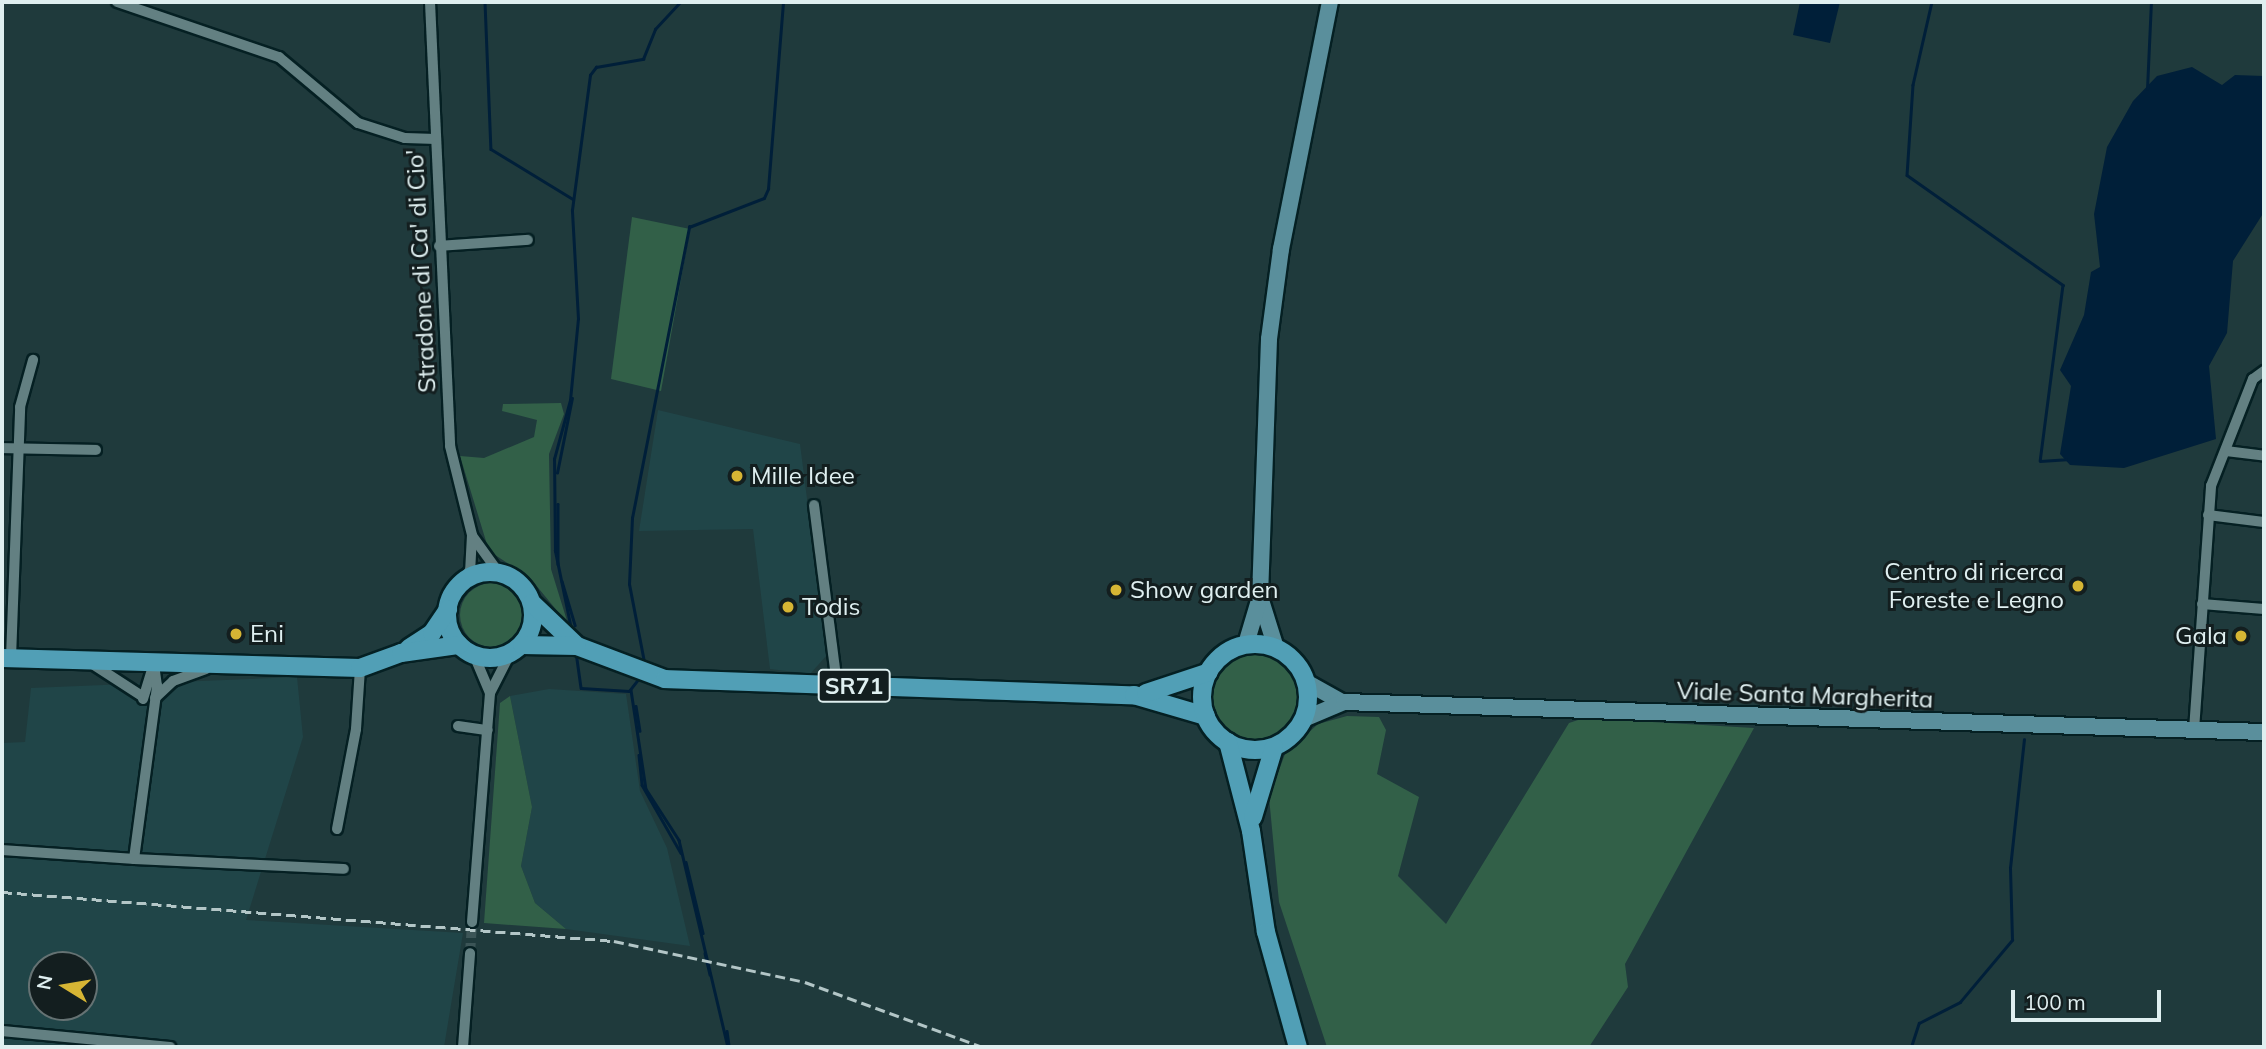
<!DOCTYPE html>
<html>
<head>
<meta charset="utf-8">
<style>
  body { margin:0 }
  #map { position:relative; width:2266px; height:1049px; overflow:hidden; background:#1f3a3c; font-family:Mulish,sans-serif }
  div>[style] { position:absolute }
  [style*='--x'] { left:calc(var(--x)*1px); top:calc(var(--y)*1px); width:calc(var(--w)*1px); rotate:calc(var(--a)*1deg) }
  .built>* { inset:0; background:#204548 }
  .green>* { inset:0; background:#326048 }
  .round { border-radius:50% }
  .water>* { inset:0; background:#001f39 }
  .stream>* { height:2.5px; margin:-1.25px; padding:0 1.25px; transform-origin:1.25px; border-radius:1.25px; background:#001f39 }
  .street-tunnel>* { height:10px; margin-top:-5px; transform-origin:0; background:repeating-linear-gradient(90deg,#3c5557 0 10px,transparent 0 15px) }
  .roads { filter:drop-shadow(2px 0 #052023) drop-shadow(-2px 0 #052023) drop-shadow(0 2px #052023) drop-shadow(0 -2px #052023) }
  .street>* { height:10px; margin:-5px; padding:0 5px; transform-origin:5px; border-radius:5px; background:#638082 }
  .secondary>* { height:16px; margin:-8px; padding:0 8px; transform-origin:8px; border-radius:8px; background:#5a8f9c }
  .primary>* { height:18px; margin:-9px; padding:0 9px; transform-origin:9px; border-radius:9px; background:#519fb6 }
  .primary>.ring { margin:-9px; padding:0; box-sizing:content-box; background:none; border:18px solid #519fb6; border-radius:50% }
  .rail>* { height:2.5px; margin-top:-1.25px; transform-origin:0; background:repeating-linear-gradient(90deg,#b3c6c7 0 10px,transparent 0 15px) }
  .dots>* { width:19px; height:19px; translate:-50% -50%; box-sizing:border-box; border:4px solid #131e1f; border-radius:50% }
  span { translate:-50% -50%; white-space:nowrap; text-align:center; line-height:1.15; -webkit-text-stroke:6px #131e1f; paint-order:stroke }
  .shield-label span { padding:2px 5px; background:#131e1f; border:2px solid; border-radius:5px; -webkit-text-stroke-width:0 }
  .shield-label { font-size:23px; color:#dfeff0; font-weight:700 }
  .street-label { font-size:24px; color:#dfeff0 }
  .poi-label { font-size:24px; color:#dfeff0 }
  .left { translate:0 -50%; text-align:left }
  .right { translate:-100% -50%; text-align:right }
  .frame { position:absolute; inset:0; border:4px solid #dfeff0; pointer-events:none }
  .north { position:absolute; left:28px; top:951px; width:70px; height:70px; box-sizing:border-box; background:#131e1f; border:2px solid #657273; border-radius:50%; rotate:281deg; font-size:19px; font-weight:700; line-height:28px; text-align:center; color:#dfeff0 }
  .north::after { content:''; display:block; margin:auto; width:24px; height:32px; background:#d6b534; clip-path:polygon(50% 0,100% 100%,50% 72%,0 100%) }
  .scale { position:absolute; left:2011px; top:990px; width:150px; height:32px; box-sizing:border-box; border:4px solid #dfeff0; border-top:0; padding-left:9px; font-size:21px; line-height:24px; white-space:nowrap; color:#dfeff0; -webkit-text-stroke:5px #131e1f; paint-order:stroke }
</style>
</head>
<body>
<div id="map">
  <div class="built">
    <div style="clip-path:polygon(658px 410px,800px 444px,827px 655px,810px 674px,770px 669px,753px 529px,639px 531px)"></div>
    <div style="clip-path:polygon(evenodd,297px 677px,303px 737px,246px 920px,463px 933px,444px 1047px,2px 1047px,2px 743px,25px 742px,31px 688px,297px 677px,42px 965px,84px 965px,84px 1007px,42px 1007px,42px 965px)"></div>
    <div style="clip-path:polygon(549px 689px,626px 694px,640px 791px,667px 848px,690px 946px,566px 929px,535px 903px,521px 866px,532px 807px,510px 696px)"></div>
  </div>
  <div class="green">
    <div style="clip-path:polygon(632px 217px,690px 229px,661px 391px,611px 379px)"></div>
    <div style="clip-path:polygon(561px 403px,564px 414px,549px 454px,551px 569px,568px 624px,530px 578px,489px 551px,460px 456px,484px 458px,534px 437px,537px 420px,502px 411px,503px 404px)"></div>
    <div class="round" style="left:460px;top:583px;width:64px;height:64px"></div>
    <div class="round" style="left:1211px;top:652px;width:90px;height:90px"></div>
    <div style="clip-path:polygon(510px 696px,532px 807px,521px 866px,535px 903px,566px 929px,484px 923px,500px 703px)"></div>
    <div style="clip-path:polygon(1347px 716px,1379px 717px,1386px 730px,1377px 774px,1419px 797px,1398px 876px,1446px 924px,1569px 723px,1584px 718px,1754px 728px,1625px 964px,1628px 987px,1589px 1047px,1327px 1047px,1279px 902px,1269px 797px,1285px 754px,1318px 724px)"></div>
  </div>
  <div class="water">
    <div style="clip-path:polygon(1800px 2px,1840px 2px,1830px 43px,1793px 35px)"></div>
    <div style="clip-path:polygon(2192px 67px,2222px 85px,2235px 75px,2264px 76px,2264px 212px,2233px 261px,2227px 333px,2209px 366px,2216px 439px,2124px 468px,2070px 465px,2060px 454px,2071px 386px,2060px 370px,2084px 315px,2091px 272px,2100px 267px,2094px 214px,2107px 147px,2133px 101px,2157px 76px)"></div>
  </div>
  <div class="stream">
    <div style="--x:485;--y:2;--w:147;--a:87.7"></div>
    <div style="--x:491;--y:149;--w:96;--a:31.4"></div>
    <div style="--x:1932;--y:2;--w:85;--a:102.9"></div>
    <div style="--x:1913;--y:85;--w:90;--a:93.8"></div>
    <div style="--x:1907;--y:175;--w:191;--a:35.2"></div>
    <div style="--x:2063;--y:285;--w:177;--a:97.4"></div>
    <div style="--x:2040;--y:461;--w:26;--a:-4"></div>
    <div style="--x:2147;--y:89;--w:87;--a:-87.4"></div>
    <div style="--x:557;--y:473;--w:76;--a:-78.7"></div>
    <div style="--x:558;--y:504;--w:60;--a:90"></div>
    <div style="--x:562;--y:581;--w:46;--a:73.5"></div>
    <div style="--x:571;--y:629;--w:80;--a:-101.6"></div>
    <div style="--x:555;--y:551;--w:92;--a:-90.6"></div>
    <div style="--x:554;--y:459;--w:61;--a:-74.8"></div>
    <div style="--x:570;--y:400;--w:81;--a:-84.4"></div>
    <div style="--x:578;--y:319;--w:109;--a:-93.2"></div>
    <div style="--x:572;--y:210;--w:136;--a:-82.4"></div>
    <div style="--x:590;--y:75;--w:10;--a:-53"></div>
    <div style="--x:596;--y:67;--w:48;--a:-9.7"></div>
    <div style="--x:643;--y:59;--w:32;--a:-68"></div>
    <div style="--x:655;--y:29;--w:37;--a:-47"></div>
    <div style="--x:576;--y:652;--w:36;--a:82"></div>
    <div style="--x:581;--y:688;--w:48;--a:3.6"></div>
    <div style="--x:644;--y:662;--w:79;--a:-100.9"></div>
    <div style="--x:629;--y:584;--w:66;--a:-87.4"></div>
    <div style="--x:632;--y:518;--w:297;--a:-78.9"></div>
    <div style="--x:689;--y:227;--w:80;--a:-21.1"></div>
    <div style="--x:764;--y:198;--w:10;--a:-66"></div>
    <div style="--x:768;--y:189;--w:188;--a:-85.4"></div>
    <div style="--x:631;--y:690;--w:100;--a:81.4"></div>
    <div style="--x:646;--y:789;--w:61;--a:57.1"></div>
    <div style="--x:679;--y:840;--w:213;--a:76.7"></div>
    <div style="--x:629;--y:691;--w:18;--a:-52"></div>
    <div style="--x:636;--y:706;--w:25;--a:81"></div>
    <div style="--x:639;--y:755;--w:30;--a:84"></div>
    <div style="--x:642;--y:785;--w:78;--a:60.2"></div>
    <div style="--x:686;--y:862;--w:73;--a:76.5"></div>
    <div style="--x:705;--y:953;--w:22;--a:77"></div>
    <div style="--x:727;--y:1031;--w:14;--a:82"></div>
    <div style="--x:1911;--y:1047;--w:25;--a:-72"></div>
    <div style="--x:1919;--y:1023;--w:46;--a:-27.1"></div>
    <div style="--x:1960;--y:1002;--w:81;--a:-50"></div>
    <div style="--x:2012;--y:940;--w:72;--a:-91.6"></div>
    <div style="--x:2010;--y:868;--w:129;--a:-83.8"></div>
  </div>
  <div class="street-tunnel">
    <div style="--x:470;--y:953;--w:31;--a:-86"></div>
  </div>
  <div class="roads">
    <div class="street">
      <div style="--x:117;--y:2;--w:171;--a:18.8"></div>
      <div style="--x:279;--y:57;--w:103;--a:39.9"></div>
      <div style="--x:358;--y:123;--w:49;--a:17.7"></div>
      <div style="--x:405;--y:138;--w:31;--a:2"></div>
      <div style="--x:430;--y:2;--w:444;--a:87.4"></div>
      <div style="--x:450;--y:446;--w:92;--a:76.1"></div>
      <div style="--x:472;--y:535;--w:35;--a:93"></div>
      <div style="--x:470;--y:570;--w:17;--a:123"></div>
      <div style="--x:439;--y:246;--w:89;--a:-3.9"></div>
      <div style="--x:2;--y:448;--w:94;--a:1.2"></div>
      <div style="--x:2226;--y:451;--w:38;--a:7"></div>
      <div style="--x:814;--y:505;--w:181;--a:82.7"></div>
      <div style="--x:2208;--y:515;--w:56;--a:7.1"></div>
      <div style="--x:473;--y:537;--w:44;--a:54.2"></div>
      <div style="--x:2202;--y:604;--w:62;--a:4.6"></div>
      <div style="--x:474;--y:655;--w:41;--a:67.2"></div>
      <div style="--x:11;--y:658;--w:251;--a:-87.9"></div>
      <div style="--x:20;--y:407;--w:49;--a:-74.5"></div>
      <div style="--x:94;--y:665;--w:57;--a:32.9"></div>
      <div style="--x:155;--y:698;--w:25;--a:-43"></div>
      <div style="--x:173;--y:681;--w:35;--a:-20"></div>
      <div style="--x:143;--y:699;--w:37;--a:-73"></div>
      <div style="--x:458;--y:726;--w:30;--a:8"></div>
      <div style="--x:2194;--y:730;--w:245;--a:-86"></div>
      <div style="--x:2211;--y:486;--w:115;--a:-68.6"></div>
      <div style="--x:2253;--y:379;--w:14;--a:-36"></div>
      <div style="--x:337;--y:829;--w:102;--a:-79.2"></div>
      <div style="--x:356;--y:729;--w:61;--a:-86.2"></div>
      <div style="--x:2;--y:850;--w:132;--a:3.9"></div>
      <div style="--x:134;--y:859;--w:175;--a:-82.4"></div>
      <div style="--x:157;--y:686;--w:22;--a:-98"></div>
      <div style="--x:134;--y:859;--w:210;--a:2.7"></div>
      <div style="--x:472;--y:922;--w:230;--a:-85.5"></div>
      <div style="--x:490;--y:693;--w:44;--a:-62.9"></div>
      <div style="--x:2;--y:1031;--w:169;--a:5.4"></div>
      <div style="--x:463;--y:1047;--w:94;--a:-85.7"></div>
    </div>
    <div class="secondary">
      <div style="--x:1260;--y:597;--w:53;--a:72.6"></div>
      <div style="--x:1246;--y:644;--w:49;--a:-73.4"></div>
      <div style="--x:1260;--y:597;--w:258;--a:-88"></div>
      <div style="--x:1269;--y:339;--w:91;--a:-82.4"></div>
      <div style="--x:1281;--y:249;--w:252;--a:-78.8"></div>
      <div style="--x:1306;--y:682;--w:41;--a:29.1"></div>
      <div style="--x:1304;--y:719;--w:43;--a:-23"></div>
      <div style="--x:1344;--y:702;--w:920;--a:1.87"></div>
    </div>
    <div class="primary">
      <div class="ring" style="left:447px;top:572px;width:68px;height:68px"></div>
      <div style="--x:532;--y:603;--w:62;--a:43.7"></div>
      <div style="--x:577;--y:646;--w:94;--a:20.6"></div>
      <div style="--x:665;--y:679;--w:469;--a:2"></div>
      <div style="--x:1134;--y:695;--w:75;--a:16.3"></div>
      <div class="ring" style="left:1202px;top:644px;width:88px;height:88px"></div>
      <div style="--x:522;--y:645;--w:55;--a:1"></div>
      <div style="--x:409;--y:648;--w:27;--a:-33"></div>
      <div style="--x:432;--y:633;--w:29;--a:-56"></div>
      <div style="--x:2;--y:658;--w:358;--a:1.6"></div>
      <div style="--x:360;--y:668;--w:44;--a:-20.1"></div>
      <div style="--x:401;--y:653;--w:59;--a:-7.9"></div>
      <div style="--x:1146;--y:693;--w:66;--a:-18.4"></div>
      <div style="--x:1228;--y:742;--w:92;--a:75.5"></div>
      <div style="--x:1251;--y:831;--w:102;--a:81.6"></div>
      <div style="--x:1266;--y:932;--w:119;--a:74.5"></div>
      <div style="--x:1253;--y:817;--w:73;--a:-73.3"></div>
    </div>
  </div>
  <div class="rail">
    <div style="--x:2;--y:892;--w:614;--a:4.58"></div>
    <div style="--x:614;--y:941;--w:195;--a:12.1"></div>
    <div style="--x:805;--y:982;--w:189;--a:20.1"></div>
  </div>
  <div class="dots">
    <div style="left:737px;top:476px;background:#d6b534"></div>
    <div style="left:2078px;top:586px;background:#d6b534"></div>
    <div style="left:1116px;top:590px;background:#d6b534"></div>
    <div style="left:788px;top:607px;background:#d6b534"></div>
    <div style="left:236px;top:634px;background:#d6b534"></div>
    <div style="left:2241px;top:636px;background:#d6b534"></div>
  </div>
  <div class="shield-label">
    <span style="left:854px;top:686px">SR71</span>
  </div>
  <div class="street-label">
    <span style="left:421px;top:271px;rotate:-93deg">Stradone di Ca' di Cio'</span>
    <span style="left:1805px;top:695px;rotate:2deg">Viale Santa Margherita</span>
  </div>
  <div class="poi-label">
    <span class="left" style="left:751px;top:476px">Mille Idee</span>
    <span class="right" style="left:2064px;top:586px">Centro di ricerca<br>Foreste e Legno</span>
    <span class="left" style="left:1130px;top:590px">Show garden</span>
    <span class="left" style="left:802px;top:607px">Todis</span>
    <span class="left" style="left:250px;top:634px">Eni</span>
    <span class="right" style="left:2227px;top:636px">Gala</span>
  </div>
  <div class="frame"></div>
  <div class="north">N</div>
  <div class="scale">100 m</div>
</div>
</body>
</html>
